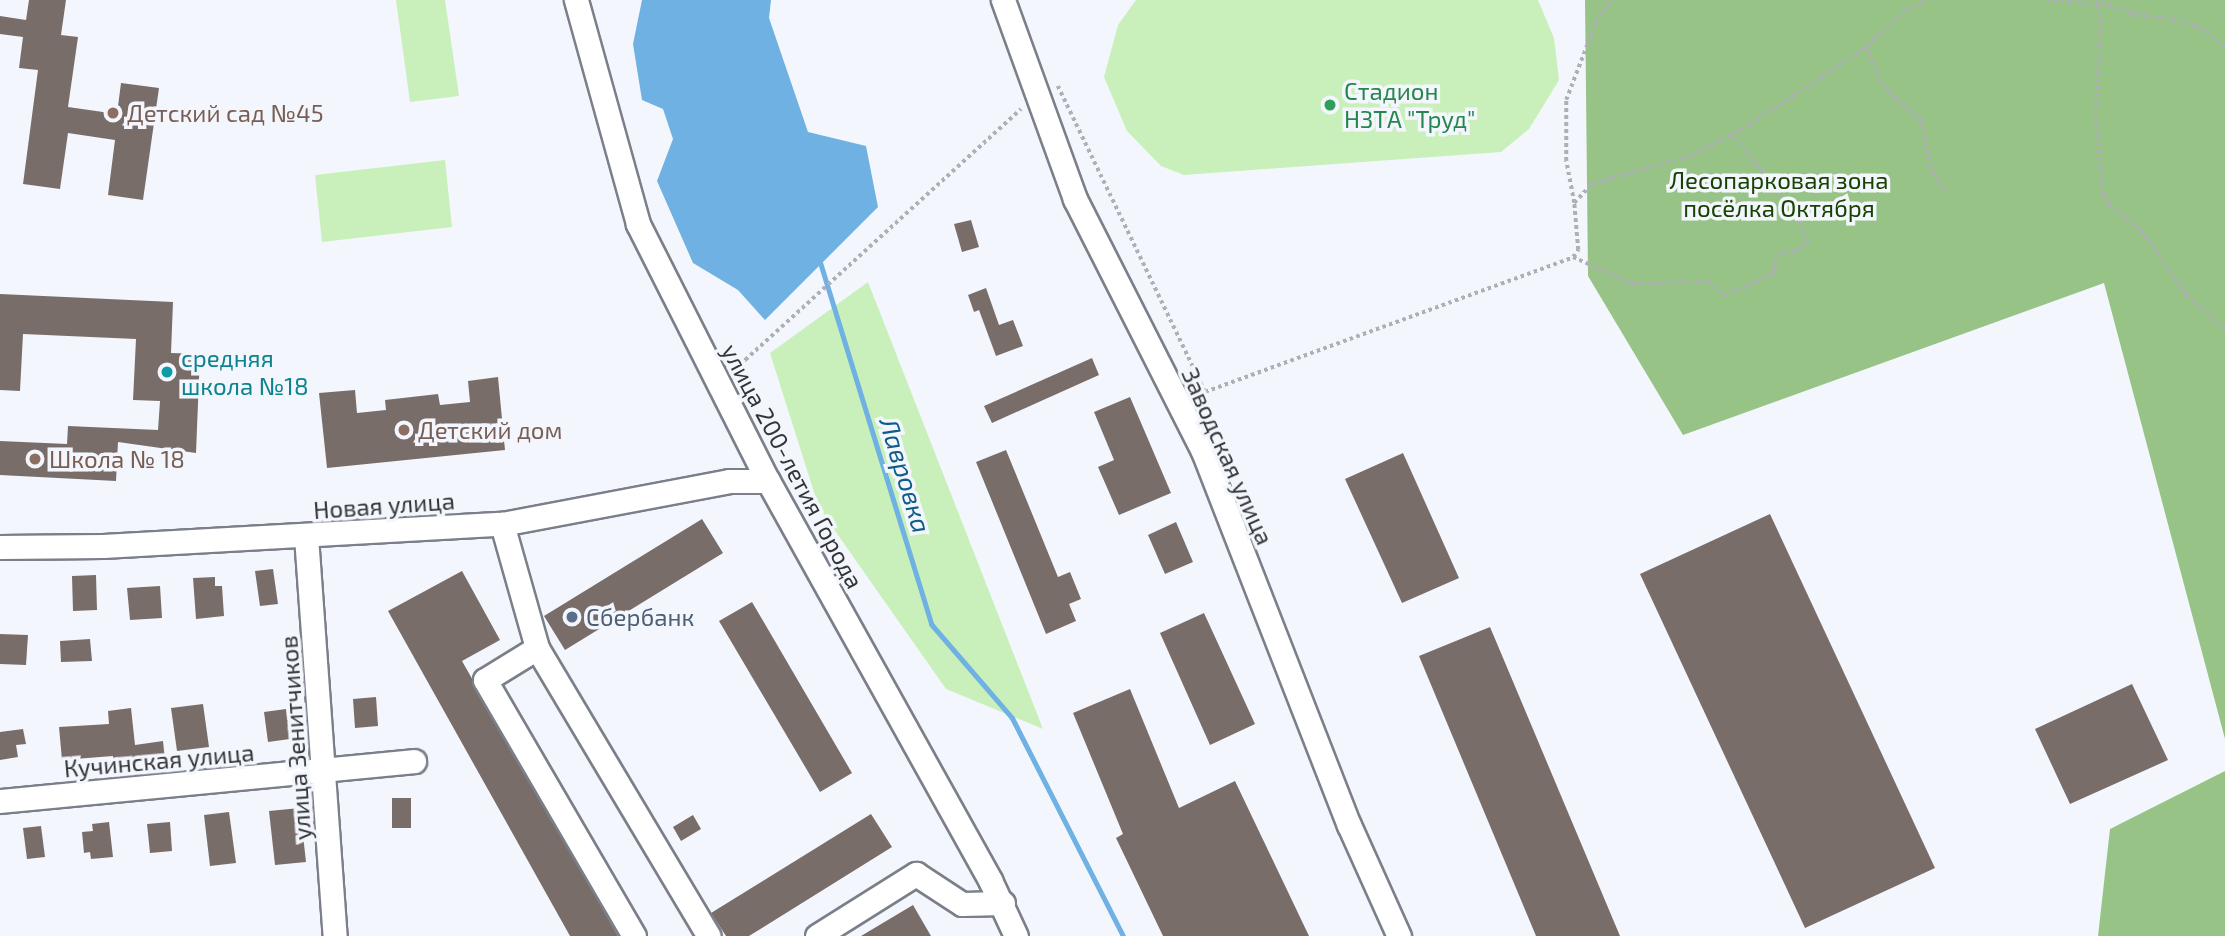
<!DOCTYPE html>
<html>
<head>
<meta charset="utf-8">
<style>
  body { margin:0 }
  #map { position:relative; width:2225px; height:936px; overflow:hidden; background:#f3f7fd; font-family:"Exo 2",sans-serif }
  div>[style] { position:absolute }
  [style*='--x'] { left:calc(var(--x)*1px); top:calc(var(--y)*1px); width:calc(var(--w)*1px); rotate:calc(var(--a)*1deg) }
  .green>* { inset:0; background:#c9f0ba }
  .forest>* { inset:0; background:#97c486 }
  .water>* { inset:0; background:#6fb1e2 }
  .stream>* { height:5px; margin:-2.5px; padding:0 2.5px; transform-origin:2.5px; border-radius:2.5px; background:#6fb1e2 }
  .building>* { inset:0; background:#796d6a }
  .path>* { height:3.5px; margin-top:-1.75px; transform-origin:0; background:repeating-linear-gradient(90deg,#adb0b5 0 3.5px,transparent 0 7px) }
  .roads { filter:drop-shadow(2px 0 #7a7f89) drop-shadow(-2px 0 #7a7f89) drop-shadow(0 2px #7a7f89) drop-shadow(0 -2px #7a7f89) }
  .minor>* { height:23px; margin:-11.5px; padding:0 11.5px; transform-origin:11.5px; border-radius:11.5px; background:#fff }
  .dots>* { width:19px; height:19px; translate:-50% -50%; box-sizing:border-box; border:4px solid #f3f7fd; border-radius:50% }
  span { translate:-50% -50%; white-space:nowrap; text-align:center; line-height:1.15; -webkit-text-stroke:7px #f3f7fd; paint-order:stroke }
  .leisure-label { font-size:24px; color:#27864d }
  .left { translate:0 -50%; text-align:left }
  .education-label { font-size:24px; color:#785e54 }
  .park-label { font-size:24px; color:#184200 }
  .culture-label { font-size:24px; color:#0d838f }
  .street-label { font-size:24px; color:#323438 }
  .service-label { font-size:24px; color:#4e5e75 }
  .water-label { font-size:26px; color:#0e5c8a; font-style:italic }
</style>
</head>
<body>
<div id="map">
  <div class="green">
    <div style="clip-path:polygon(396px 0,445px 0,459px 96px,410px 102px)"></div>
    <div style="clip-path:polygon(1136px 0,1538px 0,1554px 38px,1559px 80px,1529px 129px,1501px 152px,1184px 175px,1161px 166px,1127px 131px,1104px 77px,1118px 25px)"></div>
    <div style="clip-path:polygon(445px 160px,452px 227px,322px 242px,315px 175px)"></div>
    <div style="clip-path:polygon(868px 282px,1043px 729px,946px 689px,819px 508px,770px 353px)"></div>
  </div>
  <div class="forest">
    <div style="clip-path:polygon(1585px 0,2225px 0,2225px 739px,2104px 283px,1683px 435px,1588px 276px)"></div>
    <div style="clip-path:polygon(2225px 771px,2225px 936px,2098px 936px,2110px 829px)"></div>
  </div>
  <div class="water">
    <div style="clip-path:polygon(642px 0,771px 0,769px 18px,808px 132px,866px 146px,878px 207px,765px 320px,738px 290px,693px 263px,657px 181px,673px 139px,663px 109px,642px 100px,633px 44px)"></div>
  </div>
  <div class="stream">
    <div style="--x:819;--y:259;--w:382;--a:72.9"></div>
    <div style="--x:931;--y:624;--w:124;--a:49.2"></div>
    <div style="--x:1012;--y:718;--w:245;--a:63"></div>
  </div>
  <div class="building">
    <div style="clip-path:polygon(29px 0,66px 0,61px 35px,78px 37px,68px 107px,117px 114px,121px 83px,159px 88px,143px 200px,108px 195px,115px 140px,68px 133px,60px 189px,23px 184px,38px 70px,19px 68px,23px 37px,0 34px,0 16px,26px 20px)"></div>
    <div style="clip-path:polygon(971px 220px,979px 247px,962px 252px,954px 224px)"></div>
    <div style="clip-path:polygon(986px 288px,999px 325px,1013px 320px,1023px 346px,996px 356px,979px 310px,974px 312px,968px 295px)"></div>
    <div style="clip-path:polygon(0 294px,173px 302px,171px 353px,200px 354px,196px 453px,118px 442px,116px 481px,0 475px,0 441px,67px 444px,68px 426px,158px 430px,160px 401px,133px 400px,136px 339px,23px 334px,20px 391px,0 390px)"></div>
    <div style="clip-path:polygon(1092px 358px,1099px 375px,992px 423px,984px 406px)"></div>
    <div style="clip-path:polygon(498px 377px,505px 450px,327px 468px,319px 393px,355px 390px,357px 413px,386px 410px,385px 400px,438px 394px,440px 405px,470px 402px,468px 381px)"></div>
    <div style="clip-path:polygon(1130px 397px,1171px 493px,1119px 515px,1098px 467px,1114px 460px,1094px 412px)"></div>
    <div style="clip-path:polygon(1006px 450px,1058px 577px,1070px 572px,1081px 599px,1069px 604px,1076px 621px,1046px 634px,976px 462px)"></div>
    <div style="clip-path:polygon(1403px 453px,1459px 578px,1402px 603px,1345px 479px)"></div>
    <div style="clip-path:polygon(1770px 514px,1935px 868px,1805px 928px,1640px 574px)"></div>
    <div style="clip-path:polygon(702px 519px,723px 553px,565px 650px,544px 616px)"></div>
    <div style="clip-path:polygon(1176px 522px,1193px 562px,1165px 574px,1148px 535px)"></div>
    <div style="clip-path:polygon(273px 569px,278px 604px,260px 606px,255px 571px)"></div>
    <div style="clip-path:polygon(462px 571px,500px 640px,462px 661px,618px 936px,570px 936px,388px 611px)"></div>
    <div style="clip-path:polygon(96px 575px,97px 610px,73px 611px,72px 576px)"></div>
    <div style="clip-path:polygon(215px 577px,215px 586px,222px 586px,224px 616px,196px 619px,193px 578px)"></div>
    <div style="clip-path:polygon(160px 586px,162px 618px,130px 620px,127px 588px)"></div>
    <div style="clip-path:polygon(752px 602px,852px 773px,820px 792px,719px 621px)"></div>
    <div style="clip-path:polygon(1204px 613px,1255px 724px,1210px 745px,1160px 633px)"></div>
    <div style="clip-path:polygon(1490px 627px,1620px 936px,1536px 936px,1419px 656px)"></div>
    <div style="clip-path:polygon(0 634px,28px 635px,26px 665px,0 664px)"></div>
    <div style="clip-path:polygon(90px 639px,92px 661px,61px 662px,60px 641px)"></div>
    <div style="clip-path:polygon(2132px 684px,2168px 760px,2070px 804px,2035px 729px)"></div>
    <div style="clip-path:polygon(1130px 689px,1179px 808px,1235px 781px,1309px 936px,1163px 936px,1116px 838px,1123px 834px,1073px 713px)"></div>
    <div style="clip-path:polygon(376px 697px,378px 726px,355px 728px,353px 699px)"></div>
    <div style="clip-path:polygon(203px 704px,209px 747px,177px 751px,171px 708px)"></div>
    <div style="clip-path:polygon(131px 708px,135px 745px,163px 741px,165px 760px,113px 765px,113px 756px,62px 760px,59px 727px,109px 724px,108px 711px)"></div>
    <div style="clip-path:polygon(286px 709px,290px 739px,268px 742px,264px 712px)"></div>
    <div style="clip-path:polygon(23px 729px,26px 744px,16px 745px,18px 757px,0 760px,0 732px)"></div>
    <div style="clip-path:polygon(392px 798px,411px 798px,411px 828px,392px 828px)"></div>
    <div style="clip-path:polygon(300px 808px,306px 862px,275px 865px,269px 811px)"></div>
    <div style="clip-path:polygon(229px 812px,236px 863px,210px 866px,204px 815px)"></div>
    <div style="clip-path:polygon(871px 814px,892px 847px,749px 936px,726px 936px,711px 913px)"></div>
    <div style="clip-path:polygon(693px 815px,701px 829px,681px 841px,673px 827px)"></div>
    <div style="clip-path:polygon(109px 822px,113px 857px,91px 859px,90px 852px,84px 853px,82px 832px,93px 831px,92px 824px)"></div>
    <div style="clip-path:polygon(170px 822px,172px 851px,150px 853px,147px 824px)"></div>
    <div style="clip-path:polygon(41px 826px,45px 857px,27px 859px,23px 828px)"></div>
    <div style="clip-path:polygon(913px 905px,931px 936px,861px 936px)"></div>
  </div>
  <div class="path">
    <div style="--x:2047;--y:0;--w:51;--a:4.5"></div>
    <div style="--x:2098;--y:4;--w:19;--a:81"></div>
    <div style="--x:2101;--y:23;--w:92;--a:93.1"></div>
    <div style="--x:2096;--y:115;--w:79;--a:84.9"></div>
    <div style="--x:2103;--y:194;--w:13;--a:61"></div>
    <div style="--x:2109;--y:205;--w:41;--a:38"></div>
    <div style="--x:2141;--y:230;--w:80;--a:54.7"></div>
    <div style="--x:2187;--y:295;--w:52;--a:42.6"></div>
    <div style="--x:2095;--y:0;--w:45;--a:19.7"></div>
    <div style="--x:2137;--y:15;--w:42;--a:6.8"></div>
    <div style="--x:2179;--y:20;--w:30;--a:21"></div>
    <div style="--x:2207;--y:31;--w:25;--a:43"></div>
    <div style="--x:1866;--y:47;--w:43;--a:66.4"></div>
    <div style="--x:1883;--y:86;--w:53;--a:42.7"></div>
    <div style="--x:1922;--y:122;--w:45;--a:79.7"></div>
    <div style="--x:1930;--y:166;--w:30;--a:60"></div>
    <div style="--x:1058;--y:86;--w:339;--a:64.3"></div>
    <div style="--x:1205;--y:392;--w:392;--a:-20.1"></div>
    <div style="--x:1573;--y:257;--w:9;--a:-54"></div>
    <div style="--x:1578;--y:250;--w:47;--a:-94.9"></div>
    <div style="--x:1574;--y:203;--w:26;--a:-47"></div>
    <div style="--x:1592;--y:184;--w:103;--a:-15.8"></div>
    <div style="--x:1691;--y:156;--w:68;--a:-28.1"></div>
    <div style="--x:1751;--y:124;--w:138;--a:-33.8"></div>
    <div style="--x:1866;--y:47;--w:50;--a:-43.4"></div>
    <div style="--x:1902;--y:13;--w:29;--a:-27"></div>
    <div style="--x:1574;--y:203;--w:43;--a:-100.8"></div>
    <div style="--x:1566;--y:161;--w:61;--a:-90"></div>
    <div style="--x:1566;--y:100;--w:84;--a:-69"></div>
    <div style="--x:1596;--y:22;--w:27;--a:-54"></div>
    <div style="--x:1573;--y:257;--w:66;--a:24.2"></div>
    <div style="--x:1633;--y:284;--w:76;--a:-2.3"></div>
    <div style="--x:1709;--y:281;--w:21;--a:45"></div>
    <div style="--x:1724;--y:296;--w:54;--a:-24.2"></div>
    <div style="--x:1773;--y:274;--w:21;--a:-79"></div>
    <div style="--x:1777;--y:253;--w:19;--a:-6"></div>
    <div style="--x:1796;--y:251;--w:14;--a:-34"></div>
    <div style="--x:1808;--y:243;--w:26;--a:-115"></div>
    <div style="--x:1797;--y:219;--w:12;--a:-166"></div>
    <div style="--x:1785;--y:216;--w:16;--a:-90"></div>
    <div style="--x:1785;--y:200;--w:85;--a:-128.8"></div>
    <div style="--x:732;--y:367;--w:15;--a:-28"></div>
    <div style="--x:745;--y:360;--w:373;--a:-42.3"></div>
  </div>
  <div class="roads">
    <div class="minor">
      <div style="--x:576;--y:0;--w:232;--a:74.5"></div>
      <div style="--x:638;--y:224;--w:288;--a:63.2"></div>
      <div style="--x:768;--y:481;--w:457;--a:60.9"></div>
      <div style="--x:990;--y:880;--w:62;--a:65.1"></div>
      <div style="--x:1003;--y:0;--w:212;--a:70.1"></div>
      <div style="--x:1075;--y:199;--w:283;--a:63.1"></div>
      <div style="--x:1203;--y:451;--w:401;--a:68.7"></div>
      <div style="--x:1349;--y:825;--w:122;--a:65.8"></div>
      <div style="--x:502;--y:524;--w:129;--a:74.2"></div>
      <div style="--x:537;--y:648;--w:335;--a:59.2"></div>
      <div style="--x:306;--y:536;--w:401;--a:85.9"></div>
      <div style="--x:0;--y:547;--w:103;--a:-0.6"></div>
      <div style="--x:103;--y:546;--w:400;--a:-3.2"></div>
      <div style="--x:502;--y:524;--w:231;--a:-10.7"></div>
      <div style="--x:729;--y:481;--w:39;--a:0"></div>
      <div style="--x:537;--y:648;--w:61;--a:148.4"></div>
      <div style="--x:485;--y:680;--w:296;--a:59.8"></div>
      <div style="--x:0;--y:801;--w:416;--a:-5.5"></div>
      <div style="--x:817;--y:936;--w:117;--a:-32.1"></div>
      <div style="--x:916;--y:874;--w:55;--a:33.1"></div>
      <div style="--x:962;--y:904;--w:41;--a:-1.4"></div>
    </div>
  </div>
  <div class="dots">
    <div style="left:1330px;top:105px;background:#2e9e5b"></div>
    <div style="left:113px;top:113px;background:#8d6e63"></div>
    <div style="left:167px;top:372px;background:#0f9aa8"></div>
    <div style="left:404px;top:430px;background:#8d6e63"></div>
    <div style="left:35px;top:459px;background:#8d6e63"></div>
    <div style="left:572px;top:617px;background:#5c6f8a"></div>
  </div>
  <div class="leisure-label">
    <span class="left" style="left:1344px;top:105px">Стадион<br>НЗТА "Труд"</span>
  </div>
  <div class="education-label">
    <span class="left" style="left:127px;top:113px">Детский сад №45</span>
    <span class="left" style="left:418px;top:430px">Детский дом</span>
    <span class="left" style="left:49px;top:459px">Школа № 18</span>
  </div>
  <div class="park-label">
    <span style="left:1779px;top:194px">Лесопарковая зона<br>посёлка Октября</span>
  </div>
  <div class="culture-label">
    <span class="left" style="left:181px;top:372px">средняя<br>школа №18</span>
  </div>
  <div class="street-label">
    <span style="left:1228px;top:456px;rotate:66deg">Заводская улица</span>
    <span style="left:793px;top:466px;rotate:62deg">улица 200-летия Города</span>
    <span style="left:384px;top:505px;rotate:-4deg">Новая улица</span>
    <span style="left:295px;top:738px;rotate:-94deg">улица Зенитчиков</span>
    <span style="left:159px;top:760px;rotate:-5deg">Кучинская улица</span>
  </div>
  <div class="service-label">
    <span class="left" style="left:586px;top:617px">Сбербанк</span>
  </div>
  <div class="water-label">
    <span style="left:906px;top:475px;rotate:73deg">Лавровка</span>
  </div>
</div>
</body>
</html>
